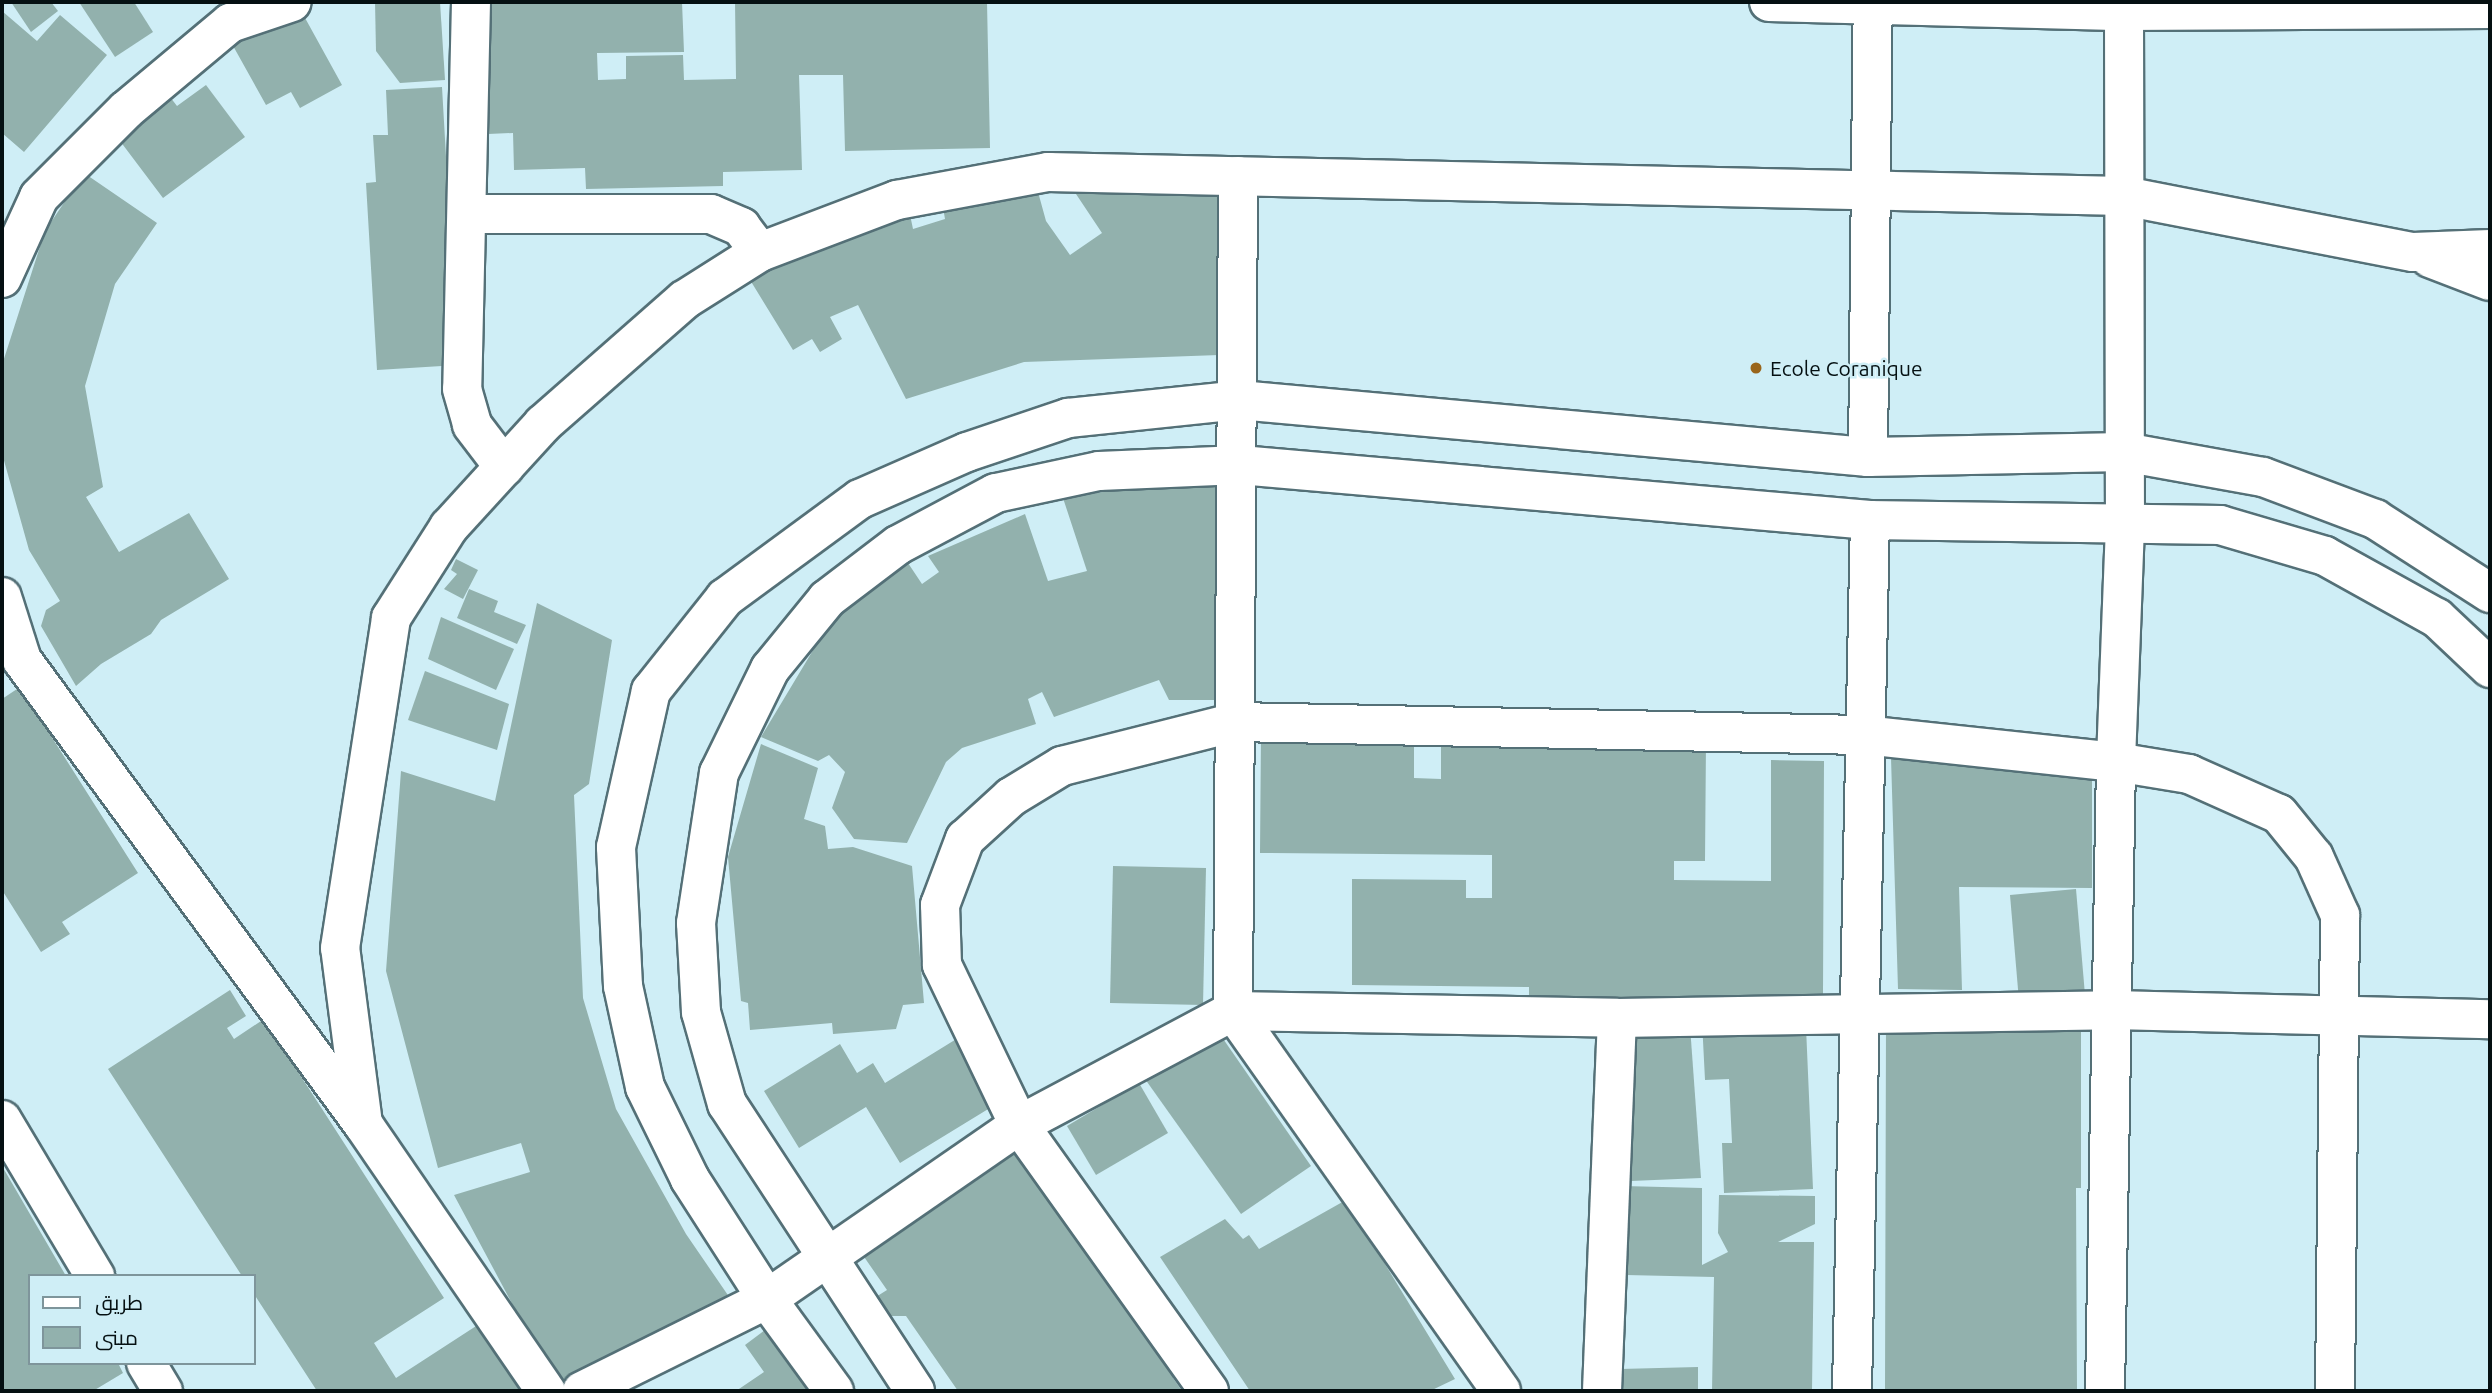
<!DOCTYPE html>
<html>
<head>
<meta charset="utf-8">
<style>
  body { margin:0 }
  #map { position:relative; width:2492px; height:1393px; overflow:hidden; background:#cfeef6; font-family:Ubuntu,Cairo,sans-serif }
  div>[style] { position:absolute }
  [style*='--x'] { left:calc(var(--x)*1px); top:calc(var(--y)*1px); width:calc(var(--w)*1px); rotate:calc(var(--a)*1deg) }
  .building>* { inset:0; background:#92b1ad }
  .roads { filter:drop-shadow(2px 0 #547077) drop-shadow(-2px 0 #547077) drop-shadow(0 2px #547077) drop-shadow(0 -2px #547077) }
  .minor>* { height:38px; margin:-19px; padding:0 19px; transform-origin:19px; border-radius:19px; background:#fff }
  .dots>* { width:19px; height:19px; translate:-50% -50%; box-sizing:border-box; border:4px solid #cfeef6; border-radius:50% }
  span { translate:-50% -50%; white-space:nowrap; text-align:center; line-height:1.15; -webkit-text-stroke:5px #cfeef6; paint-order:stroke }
  .poi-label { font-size:21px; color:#051012 }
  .left { translate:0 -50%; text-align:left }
  .frame { position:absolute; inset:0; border:4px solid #051012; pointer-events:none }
  .legend { position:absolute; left:28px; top:1274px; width:228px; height:91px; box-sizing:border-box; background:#cfeef6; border:2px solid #7e959b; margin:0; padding:9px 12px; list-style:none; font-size:21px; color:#051012 }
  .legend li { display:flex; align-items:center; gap:14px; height:35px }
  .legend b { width:35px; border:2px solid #7e959b }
</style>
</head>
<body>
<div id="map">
  <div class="building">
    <div style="clip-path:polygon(11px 2px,51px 2px,58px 11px,31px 32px)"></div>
    <div style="clip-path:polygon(79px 2px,134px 2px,153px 32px,115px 57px)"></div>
    <div style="clip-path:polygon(375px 2px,440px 2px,445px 80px,400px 83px,376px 51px)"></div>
    <div style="clip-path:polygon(485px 2px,682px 2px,684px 52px,597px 53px,598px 80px,626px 79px,626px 56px,683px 55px,684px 80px,736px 79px,735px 2px,987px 2px,990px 148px,845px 151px,843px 75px,799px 75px,802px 170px,723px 172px,723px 186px,586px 189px,585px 168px,514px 170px,513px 133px,488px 134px)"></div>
    <div style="clip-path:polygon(299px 7px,342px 85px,300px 108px,291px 92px,266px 105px,232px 44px)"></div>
    <div style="clip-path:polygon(2px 11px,37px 41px,60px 15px,107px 55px,24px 152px,2px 133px)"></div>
    <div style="clip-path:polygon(206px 85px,245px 137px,163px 198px,114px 133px,167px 93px,177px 106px)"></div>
    <div style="clip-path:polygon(442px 87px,458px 365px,377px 370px,366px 183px,376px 182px,373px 135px,388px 135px,386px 90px)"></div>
    <div style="clip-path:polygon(84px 173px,157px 223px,115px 284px,85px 386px,103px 487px,86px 497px,119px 552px,189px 513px,229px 579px,161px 620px,151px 634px,101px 664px,76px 686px,41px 626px,46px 610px,60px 601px,29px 550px,3px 457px,2px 365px,45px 231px)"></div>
    <div style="clip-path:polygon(1035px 181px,1046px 221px,1070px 255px,1102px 233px,1070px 185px,1224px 185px,1219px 355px,1024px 362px,906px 399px,858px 305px,830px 317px,842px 339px,820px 352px,812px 339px,793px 350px,747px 275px,908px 205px,913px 229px,945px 219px,942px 202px)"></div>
    <div style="clip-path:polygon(1215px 475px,1222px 700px,1169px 700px,1159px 680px,1054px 717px,1042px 692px,1028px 699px,1036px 724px,962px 748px,946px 762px,907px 843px,854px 839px,832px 808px,845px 772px,829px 755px,818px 761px,761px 737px,845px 597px,906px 560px,922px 584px,939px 572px,928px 556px,1025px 514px,1048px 581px,1087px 571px,1063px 498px)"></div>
    <div style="clip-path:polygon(456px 559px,478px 570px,463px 599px,444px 589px,457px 574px,451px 570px)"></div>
    <div style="clip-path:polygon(469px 589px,498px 601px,494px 612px,526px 625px,517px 644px,457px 618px)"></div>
    <div style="clip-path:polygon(537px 603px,612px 640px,589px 784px,574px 795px,583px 998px,616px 1109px,686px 1234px,734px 1304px,563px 1382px,515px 1309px,454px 1195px,530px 1172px,521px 1143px,438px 1168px,386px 971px,401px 771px,495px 801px)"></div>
    <div style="clip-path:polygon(441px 617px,514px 649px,496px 690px,428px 659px)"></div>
    <div style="clip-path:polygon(425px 671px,509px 704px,497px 750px,408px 720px)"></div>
    <div style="clip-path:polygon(20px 687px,138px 873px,62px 922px,70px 934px,41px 952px,2px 890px,2px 699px)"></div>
    <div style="clip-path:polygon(1261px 734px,1414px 735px,1414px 778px,1441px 779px,1441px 739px,1706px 742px,1705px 861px,1674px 861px,1674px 880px,1771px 881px,1771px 760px,1824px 761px,1823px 996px,1758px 995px,1758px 1003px,1529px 1001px,1529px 987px,1352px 985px,1352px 879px,1466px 880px,1466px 898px,1492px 898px,1492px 855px,1260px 853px)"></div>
    <div style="clip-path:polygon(761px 744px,818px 768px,804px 819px,825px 826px,828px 849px,853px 847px,912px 866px,924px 1003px,903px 1005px,896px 1029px,833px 1034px,832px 1023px,750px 1030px,748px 1003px,741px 1001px,728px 857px)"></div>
    <div style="clip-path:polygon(1891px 758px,2092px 765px,2092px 888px,1959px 887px,1962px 990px,1898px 989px)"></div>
    <div style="clip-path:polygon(1113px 866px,1206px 868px,1203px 1005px,1110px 1003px)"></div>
    <div style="clip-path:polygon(2076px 889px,2085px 995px,2019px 1001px,2010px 895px)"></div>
    <div style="clip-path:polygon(230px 990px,246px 1016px,227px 1028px,234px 1039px,264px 1019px,444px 1298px,374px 1343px,396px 1378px,490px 1317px,535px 1391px,317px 1391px,254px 1294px,254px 1276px,242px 1276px,108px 1069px)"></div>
    <div style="clip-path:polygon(1886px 1020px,2081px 1020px,2081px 1188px,2076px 1188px,2077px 1391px,1885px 1391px)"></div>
    <div style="clip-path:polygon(1702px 1021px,1806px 1027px,1813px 1189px,1724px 1193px,1722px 1143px,1732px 1143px,1729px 1079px,1705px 1080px)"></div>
    <div style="clip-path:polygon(1690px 1026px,1701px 1178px,1631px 1181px,1625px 1028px)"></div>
    <div style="clip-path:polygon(1217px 1030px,1311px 1166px,1241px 1214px,1145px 1079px)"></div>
    <div style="clip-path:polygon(958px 1038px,998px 1103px,900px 1163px,866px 1107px,799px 1148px,764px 1091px,840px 1044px,857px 1073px,873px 1063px,885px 1083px)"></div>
    <div style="clip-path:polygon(1139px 1083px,1168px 1133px,1096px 1175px,1067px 1126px)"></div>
    <div style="clip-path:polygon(1019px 1142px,1067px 1210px,1067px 1229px,1083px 1228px,1172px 1348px,1173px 1378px,1182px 1391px,958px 1391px,906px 1316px,882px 1316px,871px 1300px,887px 1290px,860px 1251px)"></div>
    <div style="clip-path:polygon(2px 1166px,66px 1276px,30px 1276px,30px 1363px,118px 1363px,123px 1373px,93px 1391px,2px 1391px)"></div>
    <div style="clip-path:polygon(1623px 1186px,1702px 1188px,1702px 1265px,1728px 1252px,1718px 1233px,1719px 1195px,1815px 1196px,1815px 1224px,1778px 1242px,1814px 1242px,1812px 1391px,1712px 1391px,1714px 1277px,1626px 1275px)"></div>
    <div style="clip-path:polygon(1346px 1200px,1455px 1379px,1430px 1391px,1250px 1391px,1160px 1257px,1225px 1219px,1243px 1239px,1249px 1235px,1259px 1249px)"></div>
    <div style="clip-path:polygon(769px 1327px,814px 1391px,736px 1391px,764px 1372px,745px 1345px)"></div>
    <div style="clip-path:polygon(1698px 1367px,1698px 1391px,1621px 1391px,1620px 1369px)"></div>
  </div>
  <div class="roads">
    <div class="minor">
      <div style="--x:471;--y:2;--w:387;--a:91.3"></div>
      <div style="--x:462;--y:389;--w:37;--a:74"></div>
      <div style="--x:472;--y:425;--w:53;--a:52.7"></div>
      <div style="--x:1769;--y:2;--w:355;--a:1.5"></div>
      <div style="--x:2124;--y:11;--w:366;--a:-0.3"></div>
      <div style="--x:2124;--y:11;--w:515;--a:89.89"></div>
      <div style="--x:2125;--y:526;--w:236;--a:92.2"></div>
      <div style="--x:2116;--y:762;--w:74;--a:9.3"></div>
      <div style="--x:2189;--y:774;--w:98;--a:24"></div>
      <div style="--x:2279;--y:814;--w:55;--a:50.9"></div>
      <div style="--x:2314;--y:857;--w:64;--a:65.9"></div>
      <div style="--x:2340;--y:915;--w:476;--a:90.6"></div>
      <div style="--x:1238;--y:176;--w:835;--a:90.34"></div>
      <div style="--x:1233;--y:1011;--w:465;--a:54.8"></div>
      <div style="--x:467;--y:214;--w:244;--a:0"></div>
      <div style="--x:711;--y:214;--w:33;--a:23"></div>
      <div style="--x:741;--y:227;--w:31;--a:53"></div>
      <div style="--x:2430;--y:258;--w:64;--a:21"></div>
      <div style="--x:2;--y:278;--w:89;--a:-65.4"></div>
      <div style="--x:39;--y:197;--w:123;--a:-45"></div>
      <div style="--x:126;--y:110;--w:136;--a:-39.9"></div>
      <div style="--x:230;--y:23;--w:65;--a:-18.7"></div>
      <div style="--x:1868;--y:457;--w:450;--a:-89.4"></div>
      <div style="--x:2;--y:597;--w:66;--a:72.4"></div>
      <div style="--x:22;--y:660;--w:576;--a:53.69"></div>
      <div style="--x:363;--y:1124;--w:324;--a:55.6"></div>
      <div style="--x:2;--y:1120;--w:182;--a:59.2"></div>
      <div style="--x:363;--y:1124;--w:177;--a:-97.4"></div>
      <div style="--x:340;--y:948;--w:334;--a:-81.2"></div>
      <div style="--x:391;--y:618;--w:108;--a:-57.5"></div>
      <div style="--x:449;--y:527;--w:139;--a:-47.6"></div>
      <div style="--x:543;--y:424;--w:188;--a:-41.3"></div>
      <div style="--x:684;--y:300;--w:90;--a:-32.3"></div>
      <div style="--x:760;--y:252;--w:147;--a:-20.8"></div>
      <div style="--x:897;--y:200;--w:154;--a:-10.5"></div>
      <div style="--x:1048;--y:172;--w:1076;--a:1.28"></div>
      <div style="--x:2124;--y:196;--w:294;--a:11"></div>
      <div style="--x:2413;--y:252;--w:77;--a:-2.2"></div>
      <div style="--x:146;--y:1363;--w:33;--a:59"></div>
      <div style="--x:582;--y:1391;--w:207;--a:-26.4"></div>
      <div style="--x:767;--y:1299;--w:306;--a:-34.6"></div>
      <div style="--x:1019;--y:1125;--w:242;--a:-28"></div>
      <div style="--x:1233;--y:1011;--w:384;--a:1"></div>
      <div style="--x:1617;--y:1018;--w:496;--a:-0.9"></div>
      <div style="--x:2113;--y:1010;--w:377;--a:1.4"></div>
      <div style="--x:834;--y:1391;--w:114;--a:-126.1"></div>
      <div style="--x:767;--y:1299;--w:143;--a:-122.7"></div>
      <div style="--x:690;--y:1179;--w:102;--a:-116.1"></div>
      <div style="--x:645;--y:1087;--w:103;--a:-102.3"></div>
      <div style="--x:623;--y:986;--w:139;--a:-92.9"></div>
      <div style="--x:616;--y:847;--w:160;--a:-77.4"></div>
      <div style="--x:651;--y:691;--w:119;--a:-51.5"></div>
      <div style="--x:725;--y:598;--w:167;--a:-36.3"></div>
      <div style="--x:860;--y:499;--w:117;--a:-23.7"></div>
      <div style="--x:967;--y:452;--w:107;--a:-18.6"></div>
      <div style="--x:1068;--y:418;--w:172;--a:-6"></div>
      <div style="--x:1239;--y:400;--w:632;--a:5.18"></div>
      <div style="--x:1868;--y:457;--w:256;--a:-1.1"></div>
      <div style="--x:2124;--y:452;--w:141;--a:10.2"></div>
      <div style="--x:2263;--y:477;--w:120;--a:20.6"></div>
      <div style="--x:2375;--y:519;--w:137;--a:32.8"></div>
      <div style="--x:915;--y:1391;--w:343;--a:-123.2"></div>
      <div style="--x:727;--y:1104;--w:96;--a:-105.8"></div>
      <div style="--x:701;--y:1012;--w:89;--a:-93.2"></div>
      <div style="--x:696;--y:923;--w:152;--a:-81.3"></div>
      <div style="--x:719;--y:773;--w:116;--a:-63.9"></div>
      <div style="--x:770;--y:669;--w:90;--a:-50.8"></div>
      <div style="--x:827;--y:599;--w:89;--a:-37.3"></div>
      <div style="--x:898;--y:545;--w:111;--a:-28"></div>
      <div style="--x:996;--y:493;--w:105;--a:-12.1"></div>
      <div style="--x:1099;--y:471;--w:141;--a:-2.4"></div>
      <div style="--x:1240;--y:465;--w:632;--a:4.99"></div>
      <div style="--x:1870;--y:520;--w:350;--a:0.8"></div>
      <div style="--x:2220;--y:525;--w:109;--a:16.4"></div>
      <div style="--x:2325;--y:556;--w:128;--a:29"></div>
      <div style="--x:2437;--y:618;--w:73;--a:43.3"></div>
      <div style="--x:1209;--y:1391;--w:327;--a:-125.5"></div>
      <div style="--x:1019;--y:1125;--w:178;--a:-115.7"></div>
      <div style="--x:942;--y:965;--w:60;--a:-91.9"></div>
      <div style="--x:940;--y:905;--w:71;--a:-69.3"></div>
      <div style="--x:965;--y:839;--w:62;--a:-42.4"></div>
      <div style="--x:1011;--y:797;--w:60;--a:-31.3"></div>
      <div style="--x:1062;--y:766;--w:179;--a:-14.2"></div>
      <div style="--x:1236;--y:722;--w:627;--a:1.19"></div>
      <div style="--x:1863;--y:735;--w:254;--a:6.1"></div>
      <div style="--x:2116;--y:762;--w:629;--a:91"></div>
      <div style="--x:1602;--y:1391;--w:373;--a:-87.7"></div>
      <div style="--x:1852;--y:1391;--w:871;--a:-88.82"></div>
    </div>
  </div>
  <div class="dots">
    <div style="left:1756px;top:368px;background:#99651b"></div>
  </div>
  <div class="poi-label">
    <span class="left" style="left:1770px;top:368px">Ecole Coranique</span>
  </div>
  <div class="frame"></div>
  <ul class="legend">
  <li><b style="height:9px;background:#fff"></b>طريق</li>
  <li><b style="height:19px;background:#92b1ad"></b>مبنى</li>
  </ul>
</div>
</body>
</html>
